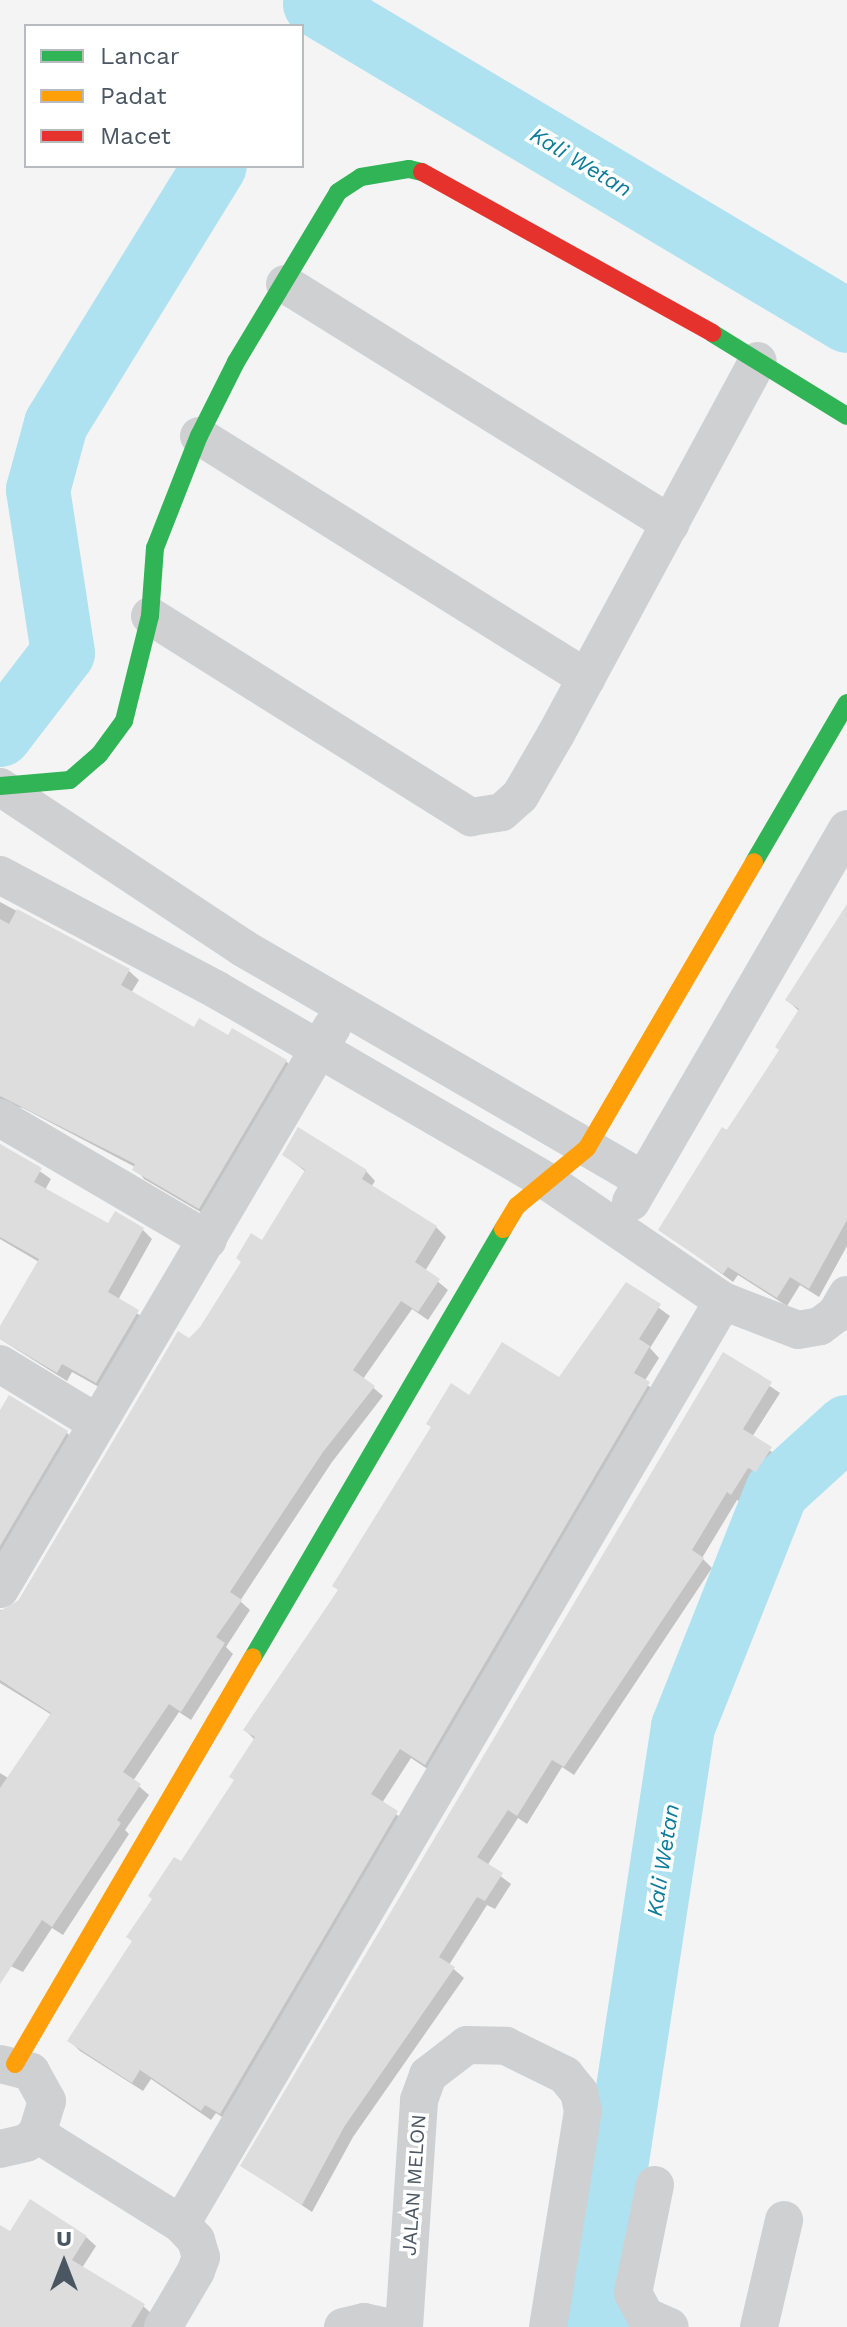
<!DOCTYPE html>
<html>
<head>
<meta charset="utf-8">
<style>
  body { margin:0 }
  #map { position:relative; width:847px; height:2327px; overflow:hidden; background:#f4f4f4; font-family:"Work Sans",sans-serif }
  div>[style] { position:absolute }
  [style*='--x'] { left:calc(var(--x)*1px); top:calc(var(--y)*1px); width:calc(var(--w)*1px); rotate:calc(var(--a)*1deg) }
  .shadow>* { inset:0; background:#0003 }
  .river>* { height:64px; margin:-32px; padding:0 32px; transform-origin:32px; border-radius:32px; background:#aee2f0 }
  .building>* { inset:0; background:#ddddde }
  .street>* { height:38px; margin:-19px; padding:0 19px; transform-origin:19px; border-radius:19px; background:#ced0d2 }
  .fast>* { height:18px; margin:-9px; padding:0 9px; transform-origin:9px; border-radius:9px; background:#30b455 }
  .slow>* { height:18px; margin:-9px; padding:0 9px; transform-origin:9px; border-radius:9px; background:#ff9f0a }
  .jam>* { height:18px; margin:-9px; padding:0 9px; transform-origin:9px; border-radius:9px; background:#e5322d }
  span { translate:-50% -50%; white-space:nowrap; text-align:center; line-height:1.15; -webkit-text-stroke:7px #fff; paint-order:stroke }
  .street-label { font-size:20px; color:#4a5661 }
  .water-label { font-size:22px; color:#0c7c9b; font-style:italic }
  .legend { position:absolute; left:24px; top:24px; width:280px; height:144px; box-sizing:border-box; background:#fff; border:2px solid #b7bbc0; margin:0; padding:10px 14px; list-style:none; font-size:24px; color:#4a5661 }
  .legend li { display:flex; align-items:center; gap:16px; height:40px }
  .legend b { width:40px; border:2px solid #b7bbc0 }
  .north { position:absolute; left:24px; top:2223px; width:80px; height:80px; -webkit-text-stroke:6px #fff; paint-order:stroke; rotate:0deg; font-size:22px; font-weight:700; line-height:32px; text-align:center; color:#4a5661 }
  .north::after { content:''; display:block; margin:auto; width:28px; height:36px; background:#4a5661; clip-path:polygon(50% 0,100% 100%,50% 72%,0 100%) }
</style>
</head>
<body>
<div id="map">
  <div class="shadow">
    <div style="clip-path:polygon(0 902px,129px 971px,139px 980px,131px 993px,195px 1030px,229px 1038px,286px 1061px,295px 1071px,209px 1217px,144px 1179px,135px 1167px,23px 1108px,10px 1105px,0 1110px)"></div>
    <div style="clip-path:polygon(847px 908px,847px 1246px,819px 1297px,800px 1285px,787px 1306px,738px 1275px,733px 1282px,660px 1229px,781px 1050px,800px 1012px,787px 1000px)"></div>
    <div style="clip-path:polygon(0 1144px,51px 1179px,45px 1190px,109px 1225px,143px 1230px,152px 1239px,118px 1300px,148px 1321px,106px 1391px,72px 1372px,67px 1381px,0 1339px,39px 1262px,0 1239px)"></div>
    <div style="clip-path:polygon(284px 1155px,366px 1171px,375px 1181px,371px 1187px,436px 1227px,446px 1237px,425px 1271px,448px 1290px,428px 1320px,412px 1309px,363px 1379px,383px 1396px,332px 1462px,240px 1601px,250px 1610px,226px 1647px,233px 1654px,191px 1720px,179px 1712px,133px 1781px,149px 1795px,125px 1830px,129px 1834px,63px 1935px,52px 1928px,23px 1972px,0 1961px,0 1773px,8px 1778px,52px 1715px,0 1683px,0 1610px,13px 1610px,178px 1334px,189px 1340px,201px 1328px,263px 1242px,306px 1172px)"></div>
    <div style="clip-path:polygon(627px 1285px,670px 1316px,650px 1348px,659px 1358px,644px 1382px,658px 1394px,435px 1774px,411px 1758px,382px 1803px,407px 1823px,231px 2123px,216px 2113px,211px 2120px,151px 2079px,143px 2091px,80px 2051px,70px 2041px,236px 1781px,255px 1740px,245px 1730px,470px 1398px,559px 1380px)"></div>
    <div style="clip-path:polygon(724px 1355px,780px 1393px,752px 1437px,780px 1458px,766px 1480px,758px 1475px,741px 1502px,737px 1500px,702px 1558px,712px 1568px,574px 1775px,562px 1767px,527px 1824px,518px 1818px,487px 1866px,511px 1884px,495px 1909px,487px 1905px,449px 1965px,464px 1978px,353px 2137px,312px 2212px,243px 2166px)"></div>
    <div style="clip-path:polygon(0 1413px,67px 1433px,76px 1442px,0 1571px)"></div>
    <div style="clip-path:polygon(0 2227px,10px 2234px,86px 2237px,96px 2246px,82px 2268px,143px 2306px,153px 2315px,146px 2327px,0 2327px)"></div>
  </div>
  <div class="river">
    <div style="--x:315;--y:4;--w:619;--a:30.79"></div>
    <div style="--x:0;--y:735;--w:103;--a:-52.5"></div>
    <div style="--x:63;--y:653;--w:165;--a:-98.7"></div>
    <div style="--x:38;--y:490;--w:68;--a:-74.7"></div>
    <div style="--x:56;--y:424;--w:303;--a:-58.4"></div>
    <div style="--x:615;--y:2327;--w:26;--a:-144"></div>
    <div style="--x:594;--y:2312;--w:592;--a:-81.35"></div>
    <div style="--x:683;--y:1727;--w:254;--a:-68.3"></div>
    <div style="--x:777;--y:1491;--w:95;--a:-42.4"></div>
  </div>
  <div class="building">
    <div style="clip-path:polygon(847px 904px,847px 1220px,809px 1289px,790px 1277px,777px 1298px,728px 1267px,723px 1274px,658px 1230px,722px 1127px,727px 1130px,779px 1050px,775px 1047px,799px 1009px,785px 1000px)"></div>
    <div style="clip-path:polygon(17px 909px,130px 969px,121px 985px,194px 1027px,199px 1018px,228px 1035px,232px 1028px,287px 1060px,199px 1209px,132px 1170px,135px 1164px,0 1096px,0 919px,9px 924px)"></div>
    <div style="clip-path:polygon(298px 1127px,367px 1170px,362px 1179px,437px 1226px,415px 1262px,440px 1279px,418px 1312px,401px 1301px,353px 1370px,375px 1386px,323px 1452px,230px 1592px,242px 1600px,216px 1637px,225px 1643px,181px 1712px,169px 1704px,123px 1772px,141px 1784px,117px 1820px,121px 1823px,52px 1927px,42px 1920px,0 1984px,0 1788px,51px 1713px,0 1680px,0 1611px,19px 1600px,178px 1331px,189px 1338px,200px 1327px,241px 1262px,236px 1258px,251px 1233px,262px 1240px,305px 1170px,282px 1155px)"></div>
    <div style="clip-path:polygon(0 1144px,42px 1168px,34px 1182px,108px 1223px,115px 1211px,144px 1228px,108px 1292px,139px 1310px,96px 1383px,62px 1364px,57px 1373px,0 1339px,0 1326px,39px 1259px,0 1237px)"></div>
    <div style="clip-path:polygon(626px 1282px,661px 1304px,639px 1339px,650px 1346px,634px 1373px,650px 1382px,425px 1765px,400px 1749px,371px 1794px,398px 1811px,220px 2114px,205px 2105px,201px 2111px,140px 2070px,132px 2083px,67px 2041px,132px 1941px,126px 1937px,152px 1899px,148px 1896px,174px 1857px,181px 1861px,234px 1780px,229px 1777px,255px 1737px,243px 1730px,338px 1590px,332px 1586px,431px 1427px,426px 1424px,451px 1383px,469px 1395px,502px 1342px,559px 1377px)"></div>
    <div style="clip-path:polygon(723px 1352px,772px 1382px,743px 1429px,772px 1447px,756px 1472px,748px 1468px,731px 1495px,727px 1492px,692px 1550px,704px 1558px,564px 1767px,552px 1760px,517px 1816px,508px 1810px,477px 1857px,503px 1873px,485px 1901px,477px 1897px,439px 1957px,455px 1967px,344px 2127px,302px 2205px,240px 2166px)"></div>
    <div style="clip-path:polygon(9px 1395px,68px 1431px,0 1546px,0 1410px)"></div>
    <div style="clip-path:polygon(30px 2199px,87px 2236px,72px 2260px,145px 2304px,131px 2327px,0 2327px,0 2225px,10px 2231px)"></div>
  </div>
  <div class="street">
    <div style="--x:285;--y:284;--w:454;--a:31.9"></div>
    <div style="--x:199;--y:436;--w:457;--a:32"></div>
    <div style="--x:150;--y:616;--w:379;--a:32.1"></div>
    <div style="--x:471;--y:817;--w:31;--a:-9"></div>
    <div style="--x:502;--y:812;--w:24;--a:-42"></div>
    <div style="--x:520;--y:796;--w:72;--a:-59.9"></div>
    <div style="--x:556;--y:734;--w:424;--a:-61.6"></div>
    <div style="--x:0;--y:787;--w:291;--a:33.5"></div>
    <div style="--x:243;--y:948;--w:462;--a:30.1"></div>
    <div style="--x:0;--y:875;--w:246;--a:27.9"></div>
    <div style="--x:217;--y:990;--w:385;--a:30.1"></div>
    <div style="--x:550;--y:1183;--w:209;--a:34.3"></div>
    <div style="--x:723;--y:1301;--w:80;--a:21.1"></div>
    <div style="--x:798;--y:1330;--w:22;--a:-10"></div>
    <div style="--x:820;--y:1326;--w:20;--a:-37"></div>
    <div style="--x:836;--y:1314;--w:22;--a:-60"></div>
    <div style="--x:0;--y:1118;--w:241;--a:30.4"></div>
    <div style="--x:631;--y:1202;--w:431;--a:-59.9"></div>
    <div style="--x:0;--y:1364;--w:114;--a:31.3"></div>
    <div style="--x:0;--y:1589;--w:653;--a:-59.43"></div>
    <div style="--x:0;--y:2064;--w:32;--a:14"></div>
    <div style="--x:31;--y:2072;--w:33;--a:61"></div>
    <div style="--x:47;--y:2101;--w:34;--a:107"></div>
    <div style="--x:37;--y:2134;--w:14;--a:141"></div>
    <div style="--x:26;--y:2143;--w:27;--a:167"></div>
    <div style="--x:37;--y:2134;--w:170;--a:32"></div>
    <div style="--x:181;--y:2224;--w:22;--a:47"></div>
    <div style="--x:196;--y:2240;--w:18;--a:74"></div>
    <div style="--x:201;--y:2257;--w:15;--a:110"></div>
    <div style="--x:196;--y:2271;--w:65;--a:120.5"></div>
    <div style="--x:655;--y:2185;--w:110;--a:101.5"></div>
    <div style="--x:633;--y:2293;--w:26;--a:62"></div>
    <div style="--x:645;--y:2316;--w:27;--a:24"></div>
    <div style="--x:181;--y:2224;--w:1070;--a:-59.58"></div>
    <div style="--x:343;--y:2327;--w:22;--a:-13"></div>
    <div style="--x:364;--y:2322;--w:24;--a:12"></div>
    <div style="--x:404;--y:2327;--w:227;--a:-86.2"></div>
    <div style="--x:419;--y:2100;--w:27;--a:-70"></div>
    <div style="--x:428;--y:2075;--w:49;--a:-37.6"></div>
    <div style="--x:467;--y:2045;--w:39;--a:1"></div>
    <div style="--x:506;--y:2046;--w:66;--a:26.2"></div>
    <div style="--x:565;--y:2075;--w:22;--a:51"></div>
    <div style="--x:579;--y:2092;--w:19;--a:78"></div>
    <div style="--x:583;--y:2111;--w:219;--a:99.2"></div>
    <div style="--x:759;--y:2327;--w:110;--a:-76.8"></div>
  </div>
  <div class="fast">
    <div style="--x:712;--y:333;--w:158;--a:31.6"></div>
    <div style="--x:0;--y:786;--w:70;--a:-4.9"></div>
    <div style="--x:70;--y:780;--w:38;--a:-41"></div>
    <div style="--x:99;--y:755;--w:42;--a:-53.7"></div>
    <div style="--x:124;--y:721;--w:108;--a:-76.1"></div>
    <div style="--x:150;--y:616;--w:68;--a:-85.8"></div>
    <div style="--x:155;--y:548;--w:120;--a:-68.6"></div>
    <div style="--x:199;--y:436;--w:83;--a:-63.4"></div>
    <div style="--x:236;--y:362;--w:198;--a:-59"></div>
    <div style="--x:338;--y:192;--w:27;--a:-33"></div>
    <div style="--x:361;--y:177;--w:49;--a:-9.5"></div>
    <div style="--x:409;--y:169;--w:13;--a:13"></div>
    <div style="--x:754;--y:862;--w:184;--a:-59.7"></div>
    <div style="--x:253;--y:1657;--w:496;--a:-59.7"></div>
  </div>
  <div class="slow">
    <div style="--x:503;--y:1229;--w:27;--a:-59"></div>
    <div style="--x:517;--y:1206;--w:91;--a:-39.6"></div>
    <div style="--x:587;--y:1148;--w:331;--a:-59.7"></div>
    <div style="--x:15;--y:2064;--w:471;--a:-59.7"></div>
  </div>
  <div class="jam">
    <div style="--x:422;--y:172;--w:332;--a:29"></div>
  </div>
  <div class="street-label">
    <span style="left:414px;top:2185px;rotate:-86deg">JALAN MELON</span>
  </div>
  <div class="water-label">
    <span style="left:581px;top:162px;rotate:31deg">Kali Wetan</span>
    <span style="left:663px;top:1860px;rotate:-81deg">Kali Wetan</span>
  </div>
  <ul class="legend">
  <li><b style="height:10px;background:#30b455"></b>Lancar</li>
  <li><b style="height:10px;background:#ff9f0a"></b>Padat</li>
  <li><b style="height:10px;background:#e5322d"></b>Macet</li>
  </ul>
  <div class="north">U</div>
</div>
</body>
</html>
